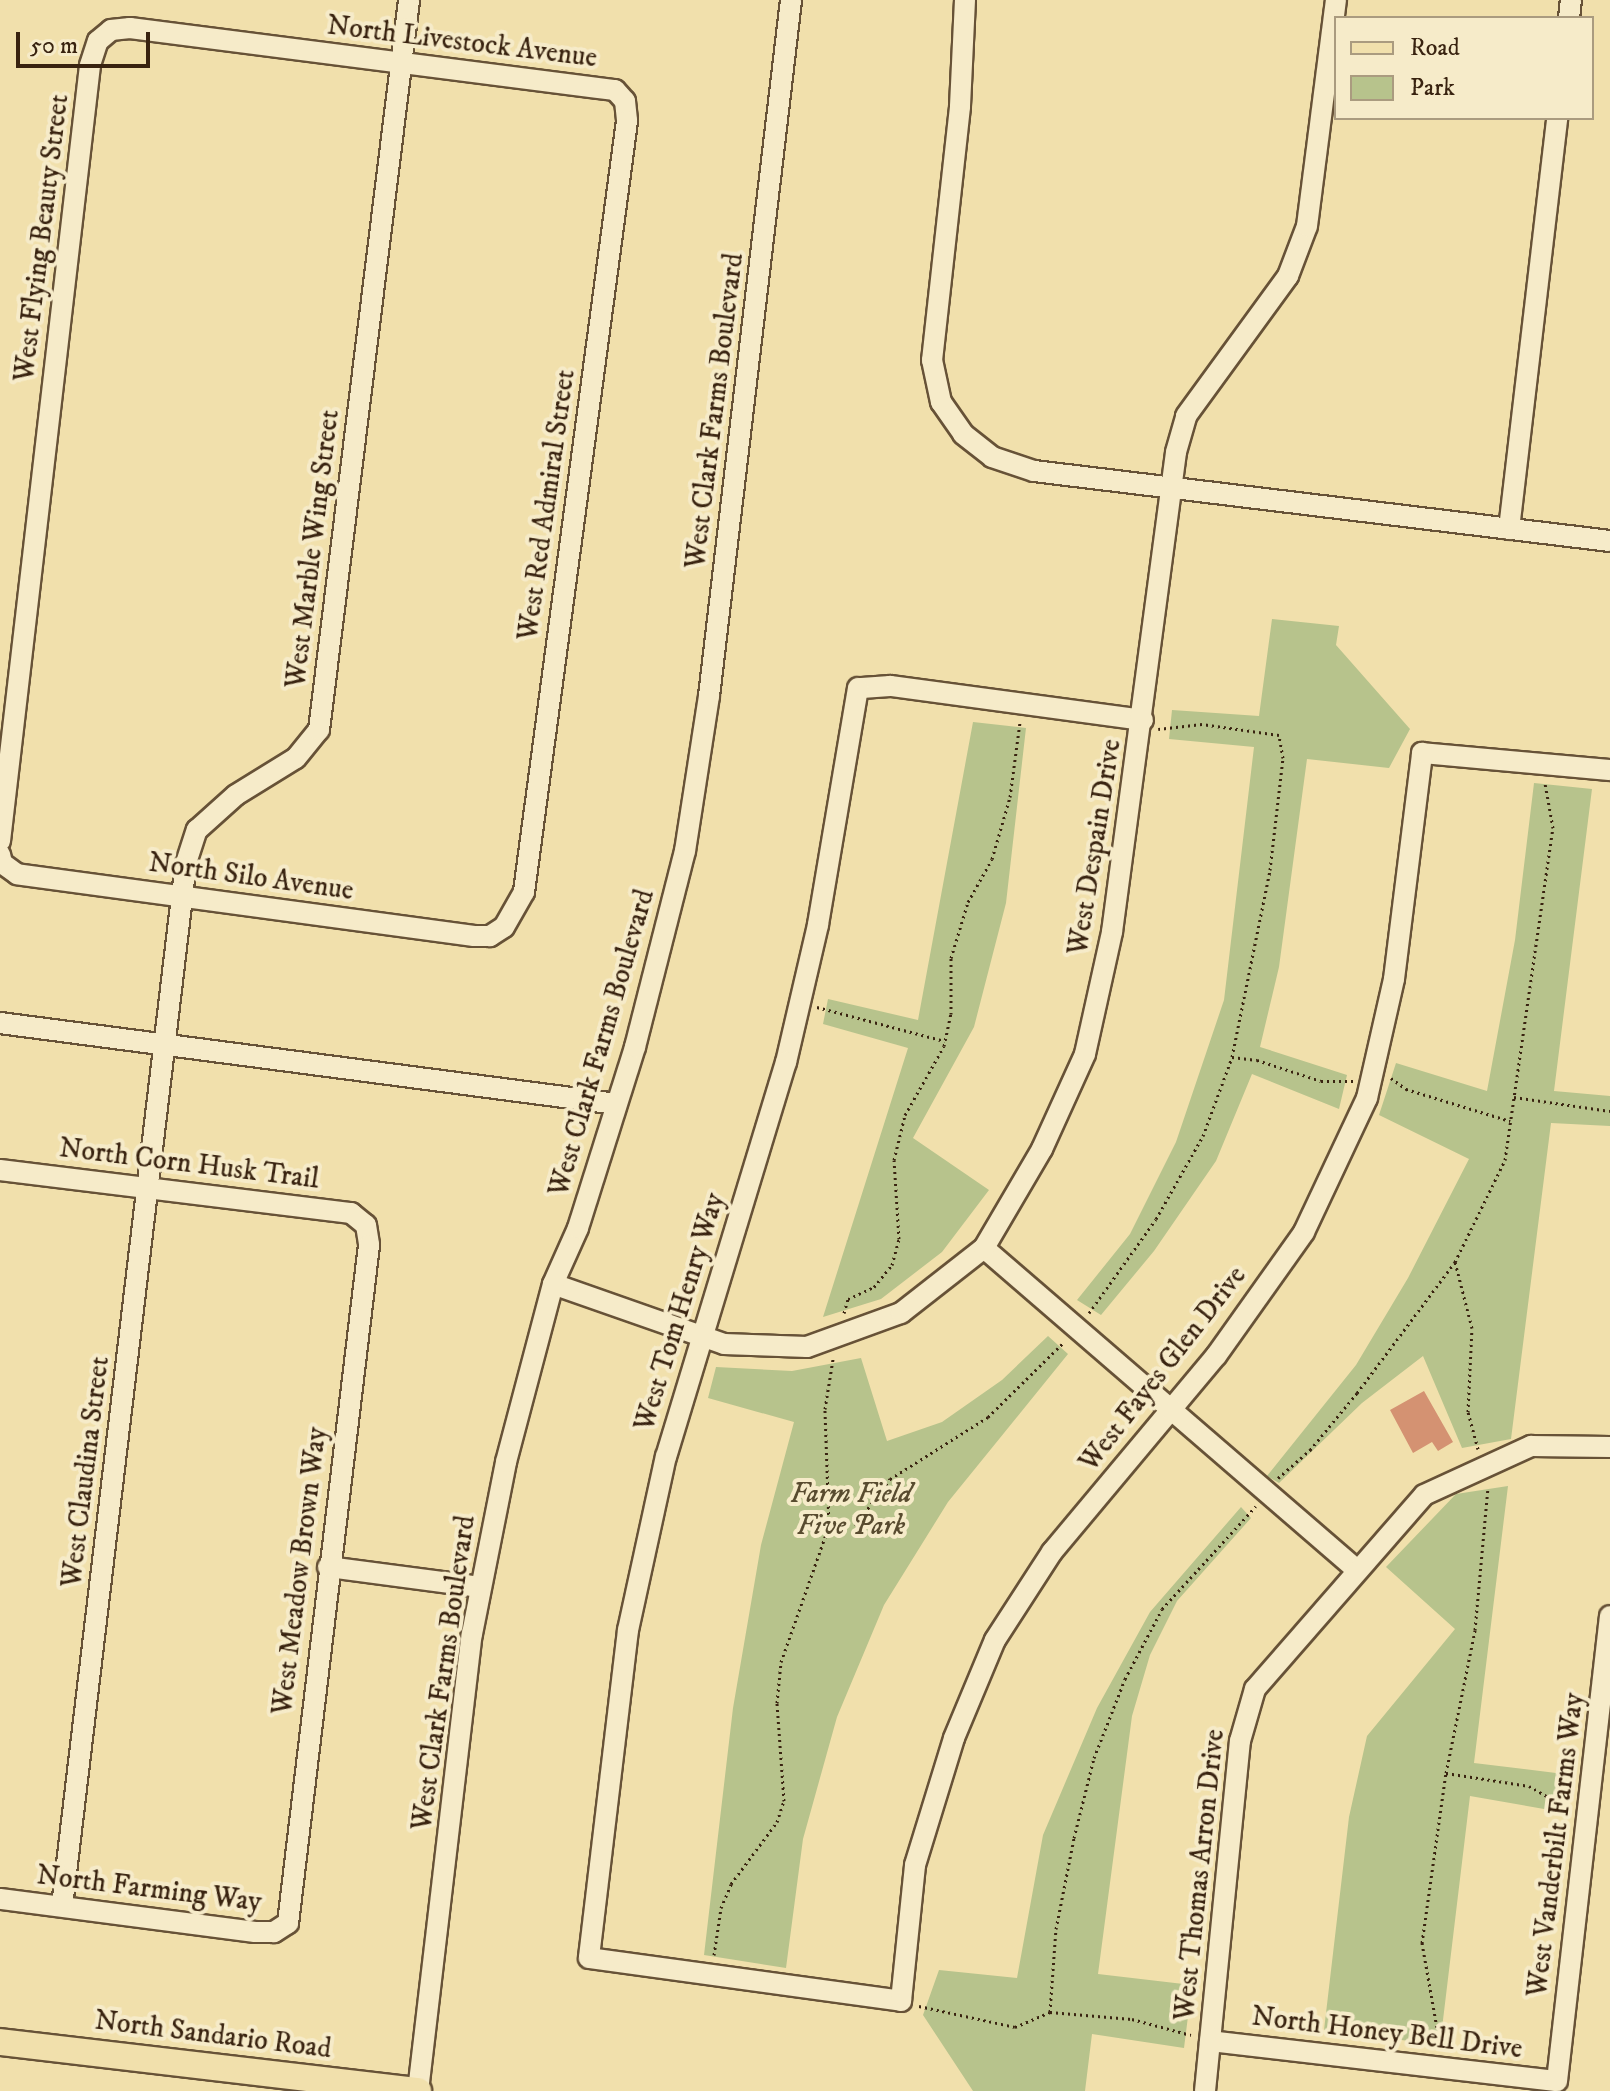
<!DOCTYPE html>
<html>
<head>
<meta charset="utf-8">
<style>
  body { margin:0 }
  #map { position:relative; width:1610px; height:2091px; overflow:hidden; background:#f1e0ac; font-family:"IM FELL DW Pica",serif }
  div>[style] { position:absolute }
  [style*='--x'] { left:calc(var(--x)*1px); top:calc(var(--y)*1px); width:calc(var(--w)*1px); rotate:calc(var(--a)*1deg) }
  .green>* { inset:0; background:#b7c38c }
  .building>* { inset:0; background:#d49272 }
  .path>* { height:3px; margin-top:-1.5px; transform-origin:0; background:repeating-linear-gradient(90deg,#392310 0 2px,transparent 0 6px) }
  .roads { filter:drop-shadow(2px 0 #675237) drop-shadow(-2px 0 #675237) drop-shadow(0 2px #675237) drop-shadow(0 -2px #675237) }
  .minor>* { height:20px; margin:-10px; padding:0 10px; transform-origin:10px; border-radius:10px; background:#f6ebc9 }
  .major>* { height:26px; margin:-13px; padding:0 13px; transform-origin:13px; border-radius:13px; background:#f1e0ac }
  span { translate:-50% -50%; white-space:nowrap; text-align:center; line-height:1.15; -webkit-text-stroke:8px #f6ebc9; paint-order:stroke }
  .street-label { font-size:28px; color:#392310 }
  .park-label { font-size:28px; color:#584b2f; font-style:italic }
  .legend { position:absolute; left:1334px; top:16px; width:260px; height:104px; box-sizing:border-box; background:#f6ebc9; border:2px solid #aa9b7f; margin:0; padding:10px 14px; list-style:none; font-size:24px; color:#392310 }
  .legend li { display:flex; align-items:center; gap:16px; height:40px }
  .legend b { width:40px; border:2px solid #aa9b7f }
  .scale { position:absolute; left:16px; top:32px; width:134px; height:36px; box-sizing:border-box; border:4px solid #392310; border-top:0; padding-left:10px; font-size:24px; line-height:28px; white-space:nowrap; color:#392310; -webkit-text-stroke:6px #f6ebc9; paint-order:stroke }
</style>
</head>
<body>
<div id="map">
  <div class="green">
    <div style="clip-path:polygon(1272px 619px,1339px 626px,1336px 645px,1410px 729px,1389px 768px,1307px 759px,1279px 967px,1260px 1047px,1347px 1075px,1339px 1109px,1252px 1074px,1216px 1161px,1154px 1251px,1101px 1315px,1077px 1300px,1130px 1234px,1176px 1142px,1224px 1000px,1254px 747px,1169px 739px,1172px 710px,1259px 716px)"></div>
    <div style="clip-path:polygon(973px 722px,1026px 728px,1006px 903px,974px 1027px,913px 1138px,989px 1190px,942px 1252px,881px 1299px,823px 1317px,908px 1048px,823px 1024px,828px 999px,918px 1020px)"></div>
    <div style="clip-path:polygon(1534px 783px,1592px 789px,1554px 1091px,1610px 1096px,1610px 1126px,1551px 1123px,1511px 1439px,1462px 1448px,1423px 1356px,1362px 1403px,1279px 1483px,1267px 1476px,1356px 1365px,1408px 1278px,1469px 1159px,1379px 1115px,1396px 1063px,1487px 1091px,1515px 940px)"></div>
    <div style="clip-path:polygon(1048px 1336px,1068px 1354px,948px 1502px,884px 1605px,837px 1717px,803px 1839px,786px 1968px,704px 1955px,733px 1708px,761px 1545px,794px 1422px,708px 1398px,716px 1367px,792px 1371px,861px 1358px,887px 1441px,942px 1422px,1002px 1380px)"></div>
    <div style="clip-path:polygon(1508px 1486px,1474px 1763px,1572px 1775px,1567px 1813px,1470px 1796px,1440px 2045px,1324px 2030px,1349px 1817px,1367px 1736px,1455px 1629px,1386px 1567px,1456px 1494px)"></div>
    <div style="clip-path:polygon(1241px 1507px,1251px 1518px,1177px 1601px,1150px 1655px,1132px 1716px,1098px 1974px,1192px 1985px,1184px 2048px,1092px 2034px,1085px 2091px,973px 2091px,923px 2015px,939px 1970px,1017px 1978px,1043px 1835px,1097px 1708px,1150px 1612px)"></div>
  </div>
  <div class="building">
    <div style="clip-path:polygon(1424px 1391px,1453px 1442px,1438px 1451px,1432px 1442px,1413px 1453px,1390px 1410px)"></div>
  </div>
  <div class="path">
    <div style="--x:817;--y:1007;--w:132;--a:14.9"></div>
    <div style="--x:1232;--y:1057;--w:25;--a:7"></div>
    <div style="--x:1257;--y:1060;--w:67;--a:18.2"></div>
    <div style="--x:1321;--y:1081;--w:32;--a:0"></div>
    <div style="--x:1391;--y:1078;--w:19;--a:36"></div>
    <div style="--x:1406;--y:1089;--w:109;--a:17.1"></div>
    <div style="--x:1514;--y:1097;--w:97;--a:8.3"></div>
    <div style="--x:844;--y:1313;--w:15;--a:-74"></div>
    <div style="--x:848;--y:1299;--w:29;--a:-25"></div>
    <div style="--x:874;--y:1287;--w:28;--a:-51"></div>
    <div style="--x:892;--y:1265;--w:27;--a:-75"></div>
    <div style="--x:899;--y:1239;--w:79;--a:-93.6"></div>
    <div style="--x:894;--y:1160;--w:46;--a:-76.3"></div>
    <div style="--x:905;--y:1115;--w:79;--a:-60.5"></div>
    <div style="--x:944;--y:1046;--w:33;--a:-78"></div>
    <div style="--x:951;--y:1014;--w:56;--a:-90"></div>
    <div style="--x:951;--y:958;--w:59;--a:-73.1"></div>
    <div style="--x:968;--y:902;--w:49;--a:-60.8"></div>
    <div style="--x:992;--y:859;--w:65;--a:-73.8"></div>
    <div style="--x:1010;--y:797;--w:76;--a:-82.4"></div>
    <div style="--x:1089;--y:1313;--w:115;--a:-54.5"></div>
    <div style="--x:1156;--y:1219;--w:95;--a:-60.5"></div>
    <div style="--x:1203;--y:1136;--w:84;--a:-69.8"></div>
    <div style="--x:1232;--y:1057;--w:191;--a:-78.5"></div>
    <div style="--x:1270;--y:870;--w:113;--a:-83.4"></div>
    <div style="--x:1283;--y:758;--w:23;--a:-100"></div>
    <div style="--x:1279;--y:735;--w:78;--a:-171.9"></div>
    <div style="--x:1202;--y:724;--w:44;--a:173.5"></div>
    <div style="--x:1478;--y:1449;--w:38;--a:-105"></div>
    <div style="--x:1468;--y:1412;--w:84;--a:-87.3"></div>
    <div style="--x:1472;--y:1328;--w:68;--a:-104.4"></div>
    <div style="--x:1455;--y:1262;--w:114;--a:-63.9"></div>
    <div style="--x:1505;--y:1160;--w:335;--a:-81.8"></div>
    <div style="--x:1553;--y:828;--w:46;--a:-100.1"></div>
    <div style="--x:1278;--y:1478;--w:43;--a:-41.2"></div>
    <div style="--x:1310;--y:1450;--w:74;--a:-50.5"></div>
    <div style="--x:1357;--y:1393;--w:164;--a:-53.2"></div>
    <div style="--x:830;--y:1526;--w:27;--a:-6"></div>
    <div style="--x:857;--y:1523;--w:55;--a:-53.1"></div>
    <div style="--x:890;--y:1479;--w:116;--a:-32.3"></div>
    <div style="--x:988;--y:1417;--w:105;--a:-44.6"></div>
    <div style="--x:1446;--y:1773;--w:84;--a:8.9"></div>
    <div style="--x:1529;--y:1786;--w:48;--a:29.7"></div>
    <div style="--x:714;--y:1955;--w:48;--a:-81.5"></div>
    <div style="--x:721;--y:1908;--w:26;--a:-67"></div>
    <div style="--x:731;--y:1884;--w:77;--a:-53.4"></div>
    <div style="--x:777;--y:1822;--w:22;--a:-72"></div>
    <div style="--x:784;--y:1801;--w:98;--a:-94.1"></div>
    <div style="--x:777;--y:1703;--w:41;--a:-84.4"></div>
    <div style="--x:781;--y:1662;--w:144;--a:-70.6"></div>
    <div style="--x:829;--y:1526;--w:117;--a:-92"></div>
    <div style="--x:825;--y:1409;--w:51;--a:-80.9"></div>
    <div style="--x:919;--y:2006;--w:98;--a:12.3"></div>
    <div style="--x:1015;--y:2027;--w:38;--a:-23"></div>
    <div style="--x:1050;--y:2012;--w:82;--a:4.9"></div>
    <div style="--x:1132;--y:2019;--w:61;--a:15.2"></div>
    <div style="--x:1050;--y:2012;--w:83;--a:-85.9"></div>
    <div style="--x:1056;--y:1929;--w:93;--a:-78.8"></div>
    <div style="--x:1074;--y:1838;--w:82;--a:-76"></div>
    <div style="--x:1094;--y:1758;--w:85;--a:-68.6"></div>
    <div style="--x:1125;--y:1679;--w:79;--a:-62.1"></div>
    <div style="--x:1162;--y:1609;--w:139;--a:-47.6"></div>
    <div style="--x:1440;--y:2045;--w:104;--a:-100"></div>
    <div style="--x:1422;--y:1943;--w:172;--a:-82"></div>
    <div style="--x:1446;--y:1773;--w:146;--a:-78.5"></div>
    <div style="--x:1475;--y:1630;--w:144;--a:-84.8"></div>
  </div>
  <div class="roads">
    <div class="minor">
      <div style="--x:965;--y:0;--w:107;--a:92.7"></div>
      <div style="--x:960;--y:107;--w:255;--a:96.3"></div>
      <div style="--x:932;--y:360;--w:43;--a:77.9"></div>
      <div style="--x:941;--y:402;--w:39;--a:55"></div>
      <div style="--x:963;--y:434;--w:37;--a:38"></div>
      <div style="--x:992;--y:457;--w:44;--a:18.4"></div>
      <div style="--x:1034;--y:471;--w:580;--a:6.93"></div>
      <div style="--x:1569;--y:18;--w:18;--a:-84"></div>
      <div style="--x:1509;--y:529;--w:414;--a:-83.3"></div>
      <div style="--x:1143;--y:720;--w:255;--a:-172.3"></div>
      <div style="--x:890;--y:686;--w:32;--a:176"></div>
      <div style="--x:858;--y:688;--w:240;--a:99.6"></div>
      <div style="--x:818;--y:925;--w:141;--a:103.1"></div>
      <div style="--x:786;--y:1062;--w:412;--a:106.9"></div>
      <div style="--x:666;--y:1456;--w:178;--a:102.3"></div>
      <div style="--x:628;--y:1630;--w:330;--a:96.8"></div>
      <div style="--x:589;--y:1958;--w:315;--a:7.8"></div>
      <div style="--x:901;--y:2001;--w:137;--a:-84.1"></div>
      <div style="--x:915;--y:1865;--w:133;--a:-72.9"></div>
      <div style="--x:954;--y:1738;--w:106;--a:-67.3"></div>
      <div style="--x:995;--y:1640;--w:105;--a:-57.1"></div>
      <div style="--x:1052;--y:1552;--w:256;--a:-50.1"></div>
      <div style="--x:1216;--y:1356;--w:152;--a:-54.6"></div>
      <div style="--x:1304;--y:1232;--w:148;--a:-64.8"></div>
      <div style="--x:1367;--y:1098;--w:122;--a:-77.2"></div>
      <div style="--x:1394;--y:979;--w:228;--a:-82.9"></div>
      <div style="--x:1422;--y:753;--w:189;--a:5.2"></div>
      <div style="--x:0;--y:841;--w:781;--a:-83.38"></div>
      <div style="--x:90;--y:65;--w:25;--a:-72"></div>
      <div style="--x:98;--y:41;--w:17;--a:-40"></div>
      <div style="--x:111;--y:30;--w:19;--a:-6"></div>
      <div style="--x:130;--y:28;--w:489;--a:7.3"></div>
      <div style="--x:615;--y:90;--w:15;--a:48"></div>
      <div style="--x:625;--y:101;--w:20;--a:84"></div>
      <div style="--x:627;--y:121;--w:778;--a:97.61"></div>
      <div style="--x:524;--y:892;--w:40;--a:119.7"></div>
      <div style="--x:504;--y:927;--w:17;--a:147"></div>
      <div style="--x:490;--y:936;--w:16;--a:180"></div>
      <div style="--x:474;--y:936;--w:461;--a:-172.3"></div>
      <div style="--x:17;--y:874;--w:19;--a:-144"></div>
      <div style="--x:2;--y:863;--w:9;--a:-103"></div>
      <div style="--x:0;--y:1023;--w:622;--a:7.48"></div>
      <div style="--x:0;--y:1170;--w:354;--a:7"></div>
      <div style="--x:351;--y:1213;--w:19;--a:39"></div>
      <div style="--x:366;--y:1225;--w:20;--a:81"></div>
      <div style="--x:369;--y:1245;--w:683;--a:96.81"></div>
      <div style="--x:288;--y:1923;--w:17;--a:147"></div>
      <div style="--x:274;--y:1932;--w:19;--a:180"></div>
      <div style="--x:255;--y:1932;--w:257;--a:-172.6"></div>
      <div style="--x:984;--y:1248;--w:491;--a:40.8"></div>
      <div style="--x:553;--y:1284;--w:181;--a:19.3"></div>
      <div style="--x:724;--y:1344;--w:83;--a:2.1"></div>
      <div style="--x:807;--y:1347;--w:100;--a:-19.9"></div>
      <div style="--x:901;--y:1313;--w:105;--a:-38.1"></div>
      <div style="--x:984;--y:1248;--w:115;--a:-59.6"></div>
      <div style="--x:1042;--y:1149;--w:104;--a:-65.6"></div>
      <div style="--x:1085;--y:1054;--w:125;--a:-77.5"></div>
      <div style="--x:1112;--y:932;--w:484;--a:-82.4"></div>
      <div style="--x:1176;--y:452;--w:37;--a:-74"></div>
      <div style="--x:1186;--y:416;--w:173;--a:-53.9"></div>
      <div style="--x:1288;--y:276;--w:53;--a:-69.2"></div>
      <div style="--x:1307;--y:226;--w:228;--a:-82.7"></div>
      <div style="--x:328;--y:1567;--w:153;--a:7.5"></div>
      <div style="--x:62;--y:1906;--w:1050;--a:-83.22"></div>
      <div style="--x:186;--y:863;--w:35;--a:-72"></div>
      <div style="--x:197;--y:830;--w:52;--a:-41.9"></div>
      <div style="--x:236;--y:795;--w:70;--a:-31.7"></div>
      <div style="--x:296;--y:758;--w:36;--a:-51"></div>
      <div style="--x:319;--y:730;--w:736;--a:-82.97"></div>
      <div style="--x:1210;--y:2041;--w:349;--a:6.6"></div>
      <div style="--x:1557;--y:2081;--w:468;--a:-83.5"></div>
      <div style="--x:418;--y:2091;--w:460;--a:-83.3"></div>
      <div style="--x:472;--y:1634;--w:175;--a:-78.8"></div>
      <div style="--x:506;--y:1462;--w:184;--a:-75.2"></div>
      <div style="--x:553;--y:1284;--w:61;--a:-65.9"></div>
      <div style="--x:578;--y:1228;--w:190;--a:-72.5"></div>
      <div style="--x:635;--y:1047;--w:202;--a:-75.7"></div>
      <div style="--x:685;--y:851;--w:157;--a:-81.2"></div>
      <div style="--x:709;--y:696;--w:701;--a:-83.28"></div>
      <div style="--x:1205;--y:2091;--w:352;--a:-84.3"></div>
      <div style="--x:1240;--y:1741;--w:54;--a:-73.9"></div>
      <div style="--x:1255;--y:1689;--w:257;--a:-48.9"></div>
      <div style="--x:1424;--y:1495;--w:118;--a:-24.6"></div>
      <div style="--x:1531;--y:1446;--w:79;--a:0.7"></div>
    </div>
    <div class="major">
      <div style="--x:0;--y:2042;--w:421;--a:6.7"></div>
    </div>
  </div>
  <div class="street-label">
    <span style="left:462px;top:42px;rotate:7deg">North Livestock Avenue</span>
    <span style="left:42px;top:238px;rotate:-83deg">West Flying Beauty Street</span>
    <span style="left:715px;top:411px;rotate:-83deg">West Clark Farms Boulevard</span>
    <span style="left:547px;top:505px;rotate:-82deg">West Red Admiral Street</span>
    <span style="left:313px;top:549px;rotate:-83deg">West Marble Wing Street</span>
    <span style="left:1095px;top:847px;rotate:-81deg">West Despain Drive</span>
    <span style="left:251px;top:877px;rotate:8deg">North Silo Avenue</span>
    <span style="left:602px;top:1043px;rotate:-74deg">West Clark Farms Boulevard</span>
    <span style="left:189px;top:1164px;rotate:7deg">North Corn Husk Trail</span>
    <span style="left:680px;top:1312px;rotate:-73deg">West Tom Henry Way</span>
    <span style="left:1163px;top:1369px;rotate:-52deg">West Fayes Glen Drive</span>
    <span style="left:86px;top:1472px;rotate:-83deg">West Claudina Street</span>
    <span style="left:300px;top:1571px;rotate:-83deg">West Meadow Brown Way</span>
    <span style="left:444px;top:1673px;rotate:-82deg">West Clark Farms Boulevard</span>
    <span style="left:1556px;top:1845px;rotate:-83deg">West Vanderbilt Farms Way</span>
    <span style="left:1200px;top:1875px;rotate:-84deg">West Thomas Arron Drive</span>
    <span style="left:149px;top:1889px;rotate:7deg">North Farming Way</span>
    <span style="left:1387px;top:2033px;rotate:7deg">North Honey Bell Drive</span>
    <span style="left:213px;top:2035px;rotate:7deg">North Sandario Road</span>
  </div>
  <div class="park-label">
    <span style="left:851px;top:1510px">Farm Field<br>Five Park</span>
  </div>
  <ul class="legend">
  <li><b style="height:10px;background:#f1e0ac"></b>Road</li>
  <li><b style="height:22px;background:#b7c38c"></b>Park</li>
  </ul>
  <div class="scale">50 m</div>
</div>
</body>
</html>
